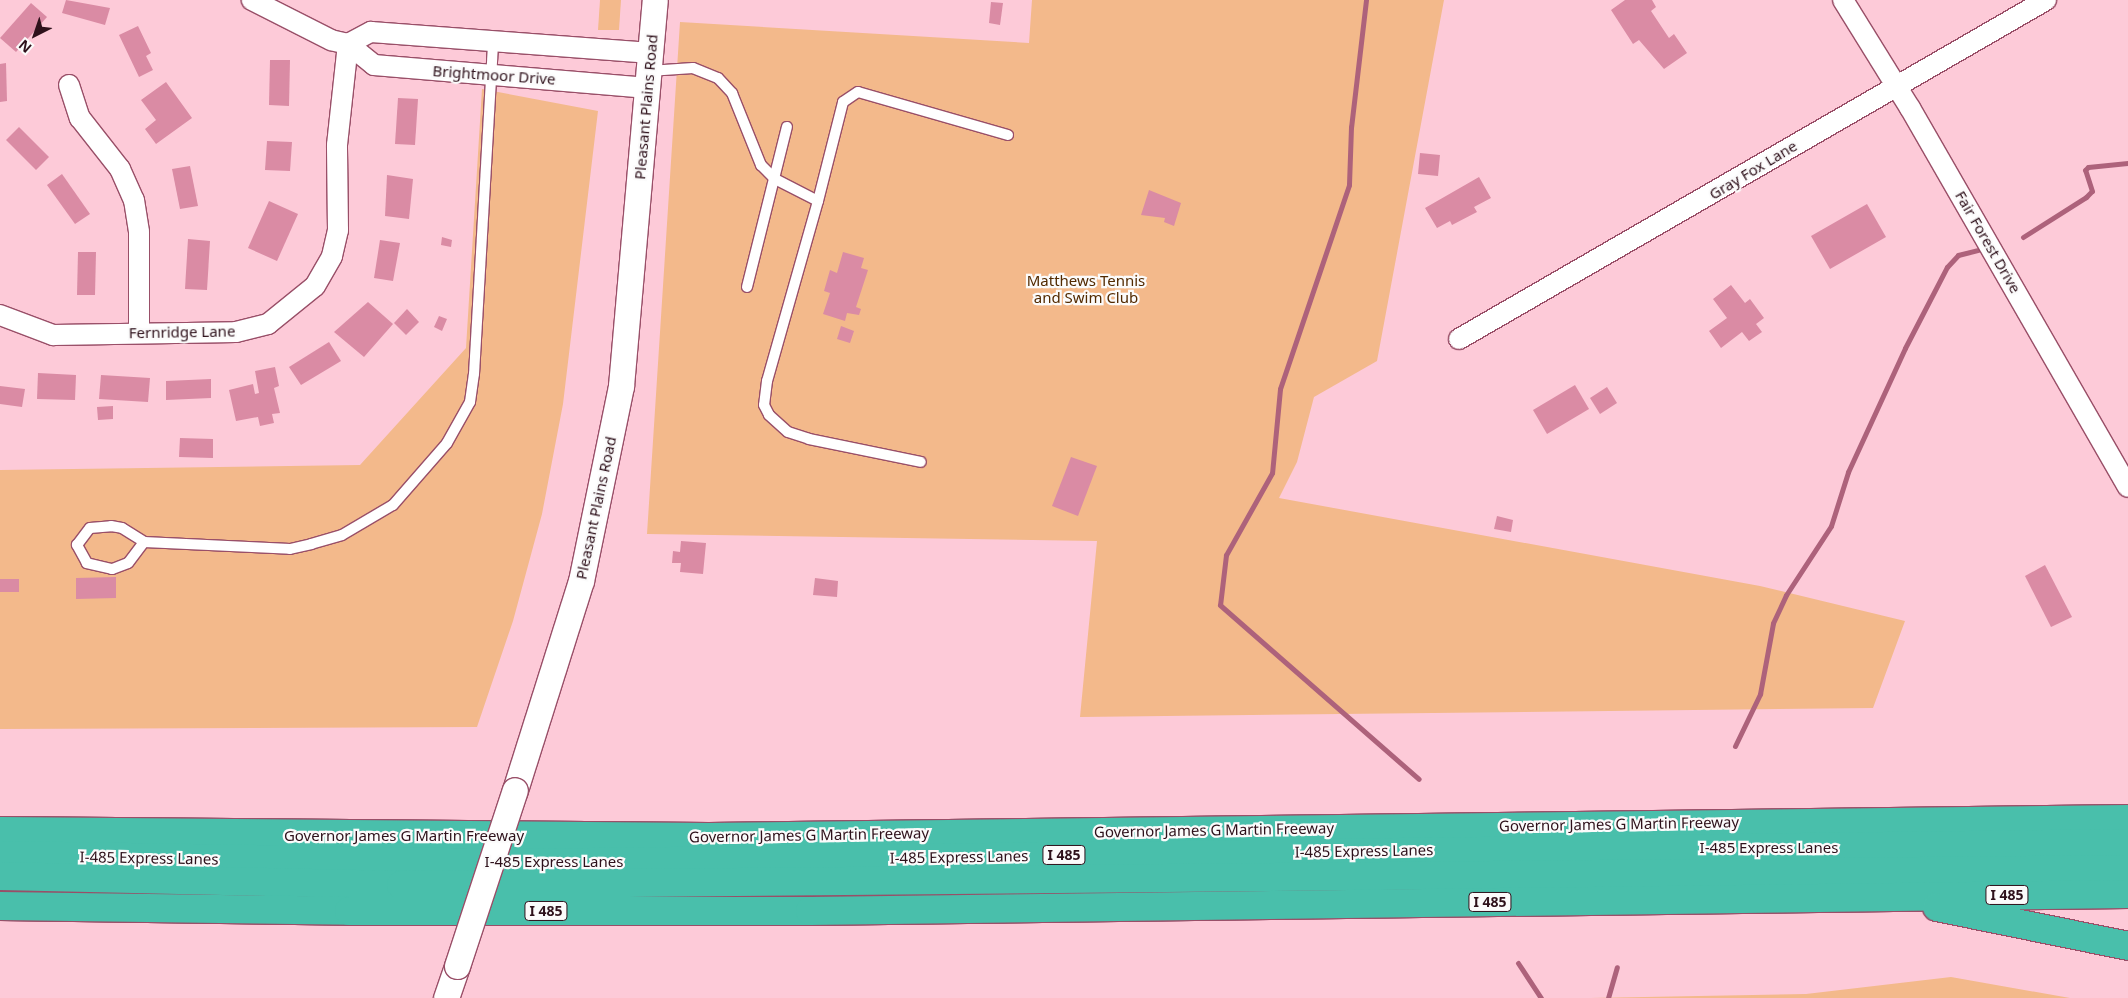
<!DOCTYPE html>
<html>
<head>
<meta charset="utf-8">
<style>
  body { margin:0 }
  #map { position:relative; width:2128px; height:998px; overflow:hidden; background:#fdcad8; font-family:"Noto Sans",sans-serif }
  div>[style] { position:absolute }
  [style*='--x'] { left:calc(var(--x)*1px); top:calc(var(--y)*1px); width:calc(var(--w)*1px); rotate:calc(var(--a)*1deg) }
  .green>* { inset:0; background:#f3b98b }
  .stream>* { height:5px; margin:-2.5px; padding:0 2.5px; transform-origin:2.5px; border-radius:2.5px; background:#ad627b }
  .building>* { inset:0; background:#da8ba4 }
  .roads { filter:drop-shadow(1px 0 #994f68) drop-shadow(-1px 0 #994f68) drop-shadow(0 1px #994f68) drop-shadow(0 -1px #994f68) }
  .service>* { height:10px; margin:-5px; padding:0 5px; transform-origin:5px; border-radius:5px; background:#fff }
  .minor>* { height:20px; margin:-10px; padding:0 10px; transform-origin:10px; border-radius:10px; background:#fff }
  .tertiary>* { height:25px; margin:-12.5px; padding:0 12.5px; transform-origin:12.5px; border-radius:12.5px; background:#fff }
  .motorway>* { height:28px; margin:-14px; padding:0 14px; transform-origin:14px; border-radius:14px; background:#49bfab }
  .bridges { filter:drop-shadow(1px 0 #994f68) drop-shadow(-1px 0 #994f68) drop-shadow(0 1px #994f68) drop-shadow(0 -1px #994f68) }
  .tertiary-bridge>* { height:25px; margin:-12.5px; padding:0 12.5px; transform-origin:12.5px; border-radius:12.5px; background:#fff }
  span { translate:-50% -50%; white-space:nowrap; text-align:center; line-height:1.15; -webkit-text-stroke:4.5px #fbfbfb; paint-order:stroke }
  .shield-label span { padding:1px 4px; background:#fbfbfb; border:1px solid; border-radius:4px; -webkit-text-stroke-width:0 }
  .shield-label { font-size:14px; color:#2e111b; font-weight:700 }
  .street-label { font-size:15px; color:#2e111b }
  .park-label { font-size:15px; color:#522a00 }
  .north { position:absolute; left:10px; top:10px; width:50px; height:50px; -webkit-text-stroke:4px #fbfbfb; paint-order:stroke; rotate:221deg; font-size:14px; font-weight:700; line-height:20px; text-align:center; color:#2e111b }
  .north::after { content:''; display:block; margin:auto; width:18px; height:22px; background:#2e111b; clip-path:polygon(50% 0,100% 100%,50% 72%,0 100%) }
</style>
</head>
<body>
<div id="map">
  <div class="green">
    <div style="clip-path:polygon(600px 0,621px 0,619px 30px,598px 30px)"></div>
    <div style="clip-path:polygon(1032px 0,1444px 0,1377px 361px,1314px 397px,1297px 462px,1279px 498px,1760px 586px,1905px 621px,1873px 708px,1080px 717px,1097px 541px,647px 534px,680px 22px,1029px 43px)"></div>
    <div style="clip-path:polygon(482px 89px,598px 111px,563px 404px,542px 514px,513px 621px,477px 727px,0 729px,0 470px,360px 465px,466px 348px)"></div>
    <div style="clip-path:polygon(1951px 977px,2070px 998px,1590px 998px,1806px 994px)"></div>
  </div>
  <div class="stream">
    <div style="--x:1366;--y:0;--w:128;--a:96.7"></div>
    <div style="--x:1351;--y:127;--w:58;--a:92"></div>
    <div style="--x:1349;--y:185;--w:215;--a:108.7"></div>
    <div style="--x:1280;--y:389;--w:84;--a:95.4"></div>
    <div style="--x:1272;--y:473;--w:94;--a:119.3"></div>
    <div style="--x:1226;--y:555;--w:50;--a:96.8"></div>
    <div style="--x:1220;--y:605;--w:264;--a:41.2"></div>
    <div style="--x:2023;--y:237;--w:75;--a:-32.4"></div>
    <div style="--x:2086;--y:197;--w:8;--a:-45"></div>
    <div style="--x:2092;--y:191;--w:22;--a:-108"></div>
    <div style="--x:2085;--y:170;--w:4;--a:-45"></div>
    <div style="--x:2088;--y:167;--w:40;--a:-5.7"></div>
    <div style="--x:1735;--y:746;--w:58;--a:-64.3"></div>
    <div style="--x:1760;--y:694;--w:72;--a:-79.6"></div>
    <div style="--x:1773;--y:623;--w:31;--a:-65"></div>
    <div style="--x:1786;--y:595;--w:82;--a:-56.9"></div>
    <div style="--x:1831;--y:526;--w:57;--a:-72.5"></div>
    <div style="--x:1848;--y:472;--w:136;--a:-65.3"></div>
    <div style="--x:1905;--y:348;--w:91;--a:-62.6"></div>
    <div style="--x:1947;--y:267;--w:16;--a:-47"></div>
    <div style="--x:1958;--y:255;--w:21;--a:-14"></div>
    <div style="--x:1518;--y:963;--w:42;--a:56.7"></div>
    <div style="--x:1608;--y:998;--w:32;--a:-74"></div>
  </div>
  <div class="building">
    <div style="clip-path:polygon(66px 0,110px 8px,105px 25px,62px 13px)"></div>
    <div style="clip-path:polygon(1625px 0,1652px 0,1656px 7px,1651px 11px,1669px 38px,1674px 34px,1687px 53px,1664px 69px,1639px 40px,1633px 44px,1611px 10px)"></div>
    <div style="clip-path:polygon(991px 2px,1003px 3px,1000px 25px,989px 23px)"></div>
    <div style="clip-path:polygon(31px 3px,47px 17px,16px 52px,0 38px)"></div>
    <div style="clip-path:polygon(138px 26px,151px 53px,146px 56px,153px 70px,139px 77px,119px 35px)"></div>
    <div style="clip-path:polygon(270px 60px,290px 60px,289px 106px,269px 105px)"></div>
    <div style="clip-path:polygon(6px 63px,7px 101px,0 102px,0 64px)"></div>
    <div style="clip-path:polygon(166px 82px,192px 118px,156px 144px,145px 129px,156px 120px,141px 100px)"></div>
    <div style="clip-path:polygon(398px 98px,418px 99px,415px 145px,395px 144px)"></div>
    <div style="clip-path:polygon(19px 127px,49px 157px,36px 170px,6px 140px)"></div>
    <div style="clip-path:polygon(267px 141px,292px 142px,290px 171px,265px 170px)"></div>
    <div style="clip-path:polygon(1420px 153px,1440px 155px,1438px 176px,1418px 174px)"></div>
    <div style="clip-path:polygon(190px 166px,198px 206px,180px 209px,172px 169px)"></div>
    <div style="clip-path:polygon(62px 174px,90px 214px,75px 224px,47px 185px)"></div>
    <div style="clip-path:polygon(387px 175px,413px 179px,409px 219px,385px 216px)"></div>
    <div style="clip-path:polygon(1479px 177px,1491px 198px,1474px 207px,1477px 212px,1452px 225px,1450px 221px,1437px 228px,1425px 208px)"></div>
    <div style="clip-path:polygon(1149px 190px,1181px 203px,1174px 226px,1164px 222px,1165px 218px,1141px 215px)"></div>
    <div style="clip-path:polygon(269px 201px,298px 214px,277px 261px,248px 248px)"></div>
    <div style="clip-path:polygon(1867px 204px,1886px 237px,1830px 269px,1811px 236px)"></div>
    <div style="clip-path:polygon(442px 237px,452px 240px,451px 247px,441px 245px)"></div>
    <div style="clip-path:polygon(188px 239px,210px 241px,207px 290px,185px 289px)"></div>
    <div style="clip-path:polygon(380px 240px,400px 243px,393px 281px,374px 278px)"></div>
    <div style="clip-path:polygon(78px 252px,96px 252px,95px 295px,77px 295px)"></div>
    <div style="clip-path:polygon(843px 252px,864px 258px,861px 268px,868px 270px,856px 307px,861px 309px,859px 315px,847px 313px,845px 321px,823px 314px,830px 293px,824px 291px,830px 270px,837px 273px)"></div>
    <div style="clip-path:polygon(1731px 285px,1745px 303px,1750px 299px,1764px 318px,1756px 324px,1762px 332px,1749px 341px,1742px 332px,1721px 348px,1709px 331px,1727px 318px,1713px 299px)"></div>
    <div style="clip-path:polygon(368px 302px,393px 324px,364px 357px,334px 332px)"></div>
    <div style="clip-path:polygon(407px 309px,419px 322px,406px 335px,394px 323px)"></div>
    <div style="clip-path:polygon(439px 316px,447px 319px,442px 331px,434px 327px)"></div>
    <div style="clip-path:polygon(841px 326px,854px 331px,850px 343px,837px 339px)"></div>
    <div style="clip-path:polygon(329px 342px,341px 361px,301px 385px,289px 367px)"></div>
    <div style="clip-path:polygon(275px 367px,279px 386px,274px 388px,280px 413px,272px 414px,274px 423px,260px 426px,258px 417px,236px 421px,229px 390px,253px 384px,255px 394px,259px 393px,255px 371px)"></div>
    <div style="clip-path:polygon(38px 373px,76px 375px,75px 400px,37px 399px)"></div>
    <div style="clip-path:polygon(101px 375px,150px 378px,148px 402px,99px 399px)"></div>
    <div style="clip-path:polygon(211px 379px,211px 398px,166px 400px,166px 381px)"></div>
    <div style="clip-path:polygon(1575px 385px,1589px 409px,1547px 434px,1533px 410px)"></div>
    <div style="clip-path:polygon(0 386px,25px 389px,22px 407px,0 404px)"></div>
    <div style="clip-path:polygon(1607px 387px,1617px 403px,1600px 414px,1590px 398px)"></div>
    <div style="clip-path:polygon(113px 406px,113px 419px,98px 420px,97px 407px)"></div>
    <div style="clip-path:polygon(180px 438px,213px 439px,213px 458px,179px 457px)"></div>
    <div style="clip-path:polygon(1071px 457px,1097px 466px,1078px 516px,1052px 506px)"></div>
    <div style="clip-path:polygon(1497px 516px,1513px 520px,1511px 532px,1494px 529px)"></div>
    <div style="clip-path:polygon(681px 541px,706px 543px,703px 574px,680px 572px,681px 563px,672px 563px,673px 551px,680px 552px)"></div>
    <div style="clip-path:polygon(2045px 565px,2072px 617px,2051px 627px,2025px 576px)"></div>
    <div style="clip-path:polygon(116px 577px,116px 598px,76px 599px,76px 578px)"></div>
    <div style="clip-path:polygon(815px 578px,838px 581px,837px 597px,813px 595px)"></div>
    <div style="clip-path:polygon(0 579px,19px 579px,19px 592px,0 592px)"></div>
  </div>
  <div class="roads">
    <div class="service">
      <div style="--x:649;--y:71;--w:44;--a:-3.9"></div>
      <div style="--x:693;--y:68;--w:27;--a:22"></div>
      <div style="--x:718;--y:78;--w:21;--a:47"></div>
      <div style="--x:732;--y:93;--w:78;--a:68.1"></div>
      <div style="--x:761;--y:165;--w:20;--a:45"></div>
      <div style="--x:775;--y:179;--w:48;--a:27.1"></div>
      <div style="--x:818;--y:201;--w:187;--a:105.8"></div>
      <div style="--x:767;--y:381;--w:24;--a:97"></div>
      <div style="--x:764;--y:405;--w:11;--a:63"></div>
      <div style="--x:769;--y:415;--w:25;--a:42"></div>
      <div style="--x:788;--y:432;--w:22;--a:18"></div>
      <div style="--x:809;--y:439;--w:114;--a:11.6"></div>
      <div style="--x:818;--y:201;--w:102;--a:-75.8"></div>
      <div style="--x:843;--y:102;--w:18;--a:-34"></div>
      <div style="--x:858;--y:92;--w:156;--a:16"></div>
      <div style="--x:747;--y:287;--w:165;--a:-76"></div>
      <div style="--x:144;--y:542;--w:26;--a:127"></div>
      <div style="--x:128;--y:563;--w:17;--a:159"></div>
      <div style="--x:112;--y:569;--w:26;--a:-167"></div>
      <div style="--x:87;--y:563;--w:21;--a:-119"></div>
      <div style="--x:77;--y:545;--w:21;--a:-53"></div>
      <div style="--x:90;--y:528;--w:21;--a:-5"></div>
      <div style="--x:111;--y:526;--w:11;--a:10"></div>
      <div style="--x:122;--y:528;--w:26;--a:32"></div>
      <div style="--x:144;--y:542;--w:146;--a:2.7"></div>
      <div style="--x:290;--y:549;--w:22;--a:-13"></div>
      <div style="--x:311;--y:544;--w:32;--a:-16"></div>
      <div style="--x:342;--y:535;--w:59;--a:-30.5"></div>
      <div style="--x:393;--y:505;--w:82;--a:-48.9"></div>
      <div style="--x:447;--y:443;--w:47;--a:-60.7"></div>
      <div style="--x:470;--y:402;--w:28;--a:-82"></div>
      <div style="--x:474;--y:374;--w:332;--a:-86.7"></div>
    </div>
    <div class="minor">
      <div style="--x:1843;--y:0;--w:127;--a:58.2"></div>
      <div style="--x:1910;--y:108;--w:437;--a:60.1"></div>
      <div style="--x:69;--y:85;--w:35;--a:72"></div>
      <div style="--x:80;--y:118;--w:65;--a:51.9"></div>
      <div style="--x:120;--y:169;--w:34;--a:66"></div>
      <div style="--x:134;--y:200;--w:32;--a:81"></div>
      <div style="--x:139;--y:232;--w:101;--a:90"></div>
      <div style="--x:648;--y:88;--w:275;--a:-175.2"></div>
      <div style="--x:374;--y:65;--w:33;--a:-141"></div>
      <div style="--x:348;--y:44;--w:26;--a:-28"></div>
      <div style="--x:371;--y:32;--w:281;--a:4.3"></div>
      <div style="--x:0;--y:315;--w:57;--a:20.7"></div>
      <div style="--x:53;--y:335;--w:183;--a:-0.9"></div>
      <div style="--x:236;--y:332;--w:33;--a:-14"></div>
      <div style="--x:268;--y:324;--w:60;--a:-39"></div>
      <div style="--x:315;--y:286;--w:34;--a:-60"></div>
      <div style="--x:332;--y:256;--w:27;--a:-77"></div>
      <div style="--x:338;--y:230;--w:85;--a:-90.7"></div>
      <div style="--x:337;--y:145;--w:102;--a:-83.8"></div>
      <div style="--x:348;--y:44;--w:17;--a:-167"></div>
      <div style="--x:331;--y:40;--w:89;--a:-153.1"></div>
      <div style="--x:1459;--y:339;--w:678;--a:-30.01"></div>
    </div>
    <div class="tertiary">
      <div style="--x:515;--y:790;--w:219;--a:-72.5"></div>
      <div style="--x:581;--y:581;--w:199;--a:-78.4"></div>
      <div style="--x:621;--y:386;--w:387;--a:-85"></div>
      <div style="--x:446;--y:998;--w:34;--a:-71"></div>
    </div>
    <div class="motorway">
      <div style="--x:0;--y:831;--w:709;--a:0.48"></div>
      <div style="--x:709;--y:837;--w:1419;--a:-0.73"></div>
      <div style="--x:0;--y:855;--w:512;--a:0.9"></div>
      <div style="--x:512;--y:863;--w:1616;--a:-0.71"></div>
      <div style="--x:0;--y:876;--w:401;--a:1.3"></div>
      <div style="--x:401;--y:885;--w:1727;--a:-0.53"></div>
      <div style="--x:0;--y:906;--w:349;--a:0.8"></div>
      <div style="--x:349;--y:911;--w:461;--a:0"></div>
      <div style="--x:810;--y:911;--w:1318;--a:-0.74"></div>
      <div style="--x:1937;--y:907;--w:195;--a:11.5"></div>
    </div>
  </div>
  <div class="bridges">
    <div class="tertiary-bridge">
      <div style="--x:457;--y:966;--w:185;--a:-71.8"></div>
    </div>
  </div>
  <div class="shield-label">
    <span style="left:1064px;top:855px">I 485</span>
    <span style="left:2007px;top:895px">I 485</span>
    <span style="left:1490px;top:902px">I 485</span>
    <span style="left:546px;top:911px">I 485</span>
  </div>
  <div class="street-label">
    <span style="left:494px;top:75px;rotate:4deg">Brightmoor Drive</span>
    <span style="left:646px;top:107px;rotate:-85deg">Pleasant Plains Road</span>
    <span style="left:1753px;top:170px;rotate:-31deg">Gray Fox Lane</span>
    <span style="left:1988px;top:242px;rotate:60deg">Fair Forest Drive</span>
    <span style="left:182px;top:332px;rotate:-1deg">Fernridge Lane</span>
    <span style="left:596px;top:508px;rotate:-78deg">Pleasant Plains Road</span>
    <span style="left:1619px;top:824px;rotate:-1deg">Governor James G Martin Freeway</span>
    <span style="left:1214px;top:830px;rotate:-1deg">Governor James G Martin Freeway</span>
    <span style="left:809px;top:835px;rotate:-1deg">Governor James G Martin Freeway</span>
    <span style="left:404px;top:836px">Governor James G Martin Freeway</span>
    <span style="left:1769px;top:848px">I-485 Express Lanes</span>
    <span style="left:1364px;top:851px;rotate:-1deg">I-485 Express Lanes</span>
    <span style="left:959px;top:857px;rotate:-1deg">I-485 Express Lanes</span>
    <span style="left:149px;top:858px;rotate:1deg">I-485 Express Lanes</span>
    <span style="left:554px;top:862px">I-485 Express Lanes</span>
  </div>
  <div class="park-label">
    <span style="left:1086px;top:289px">Matthews Tennis<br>and Swim Club</span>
  </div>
  <div class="north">N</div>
</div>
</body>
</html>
